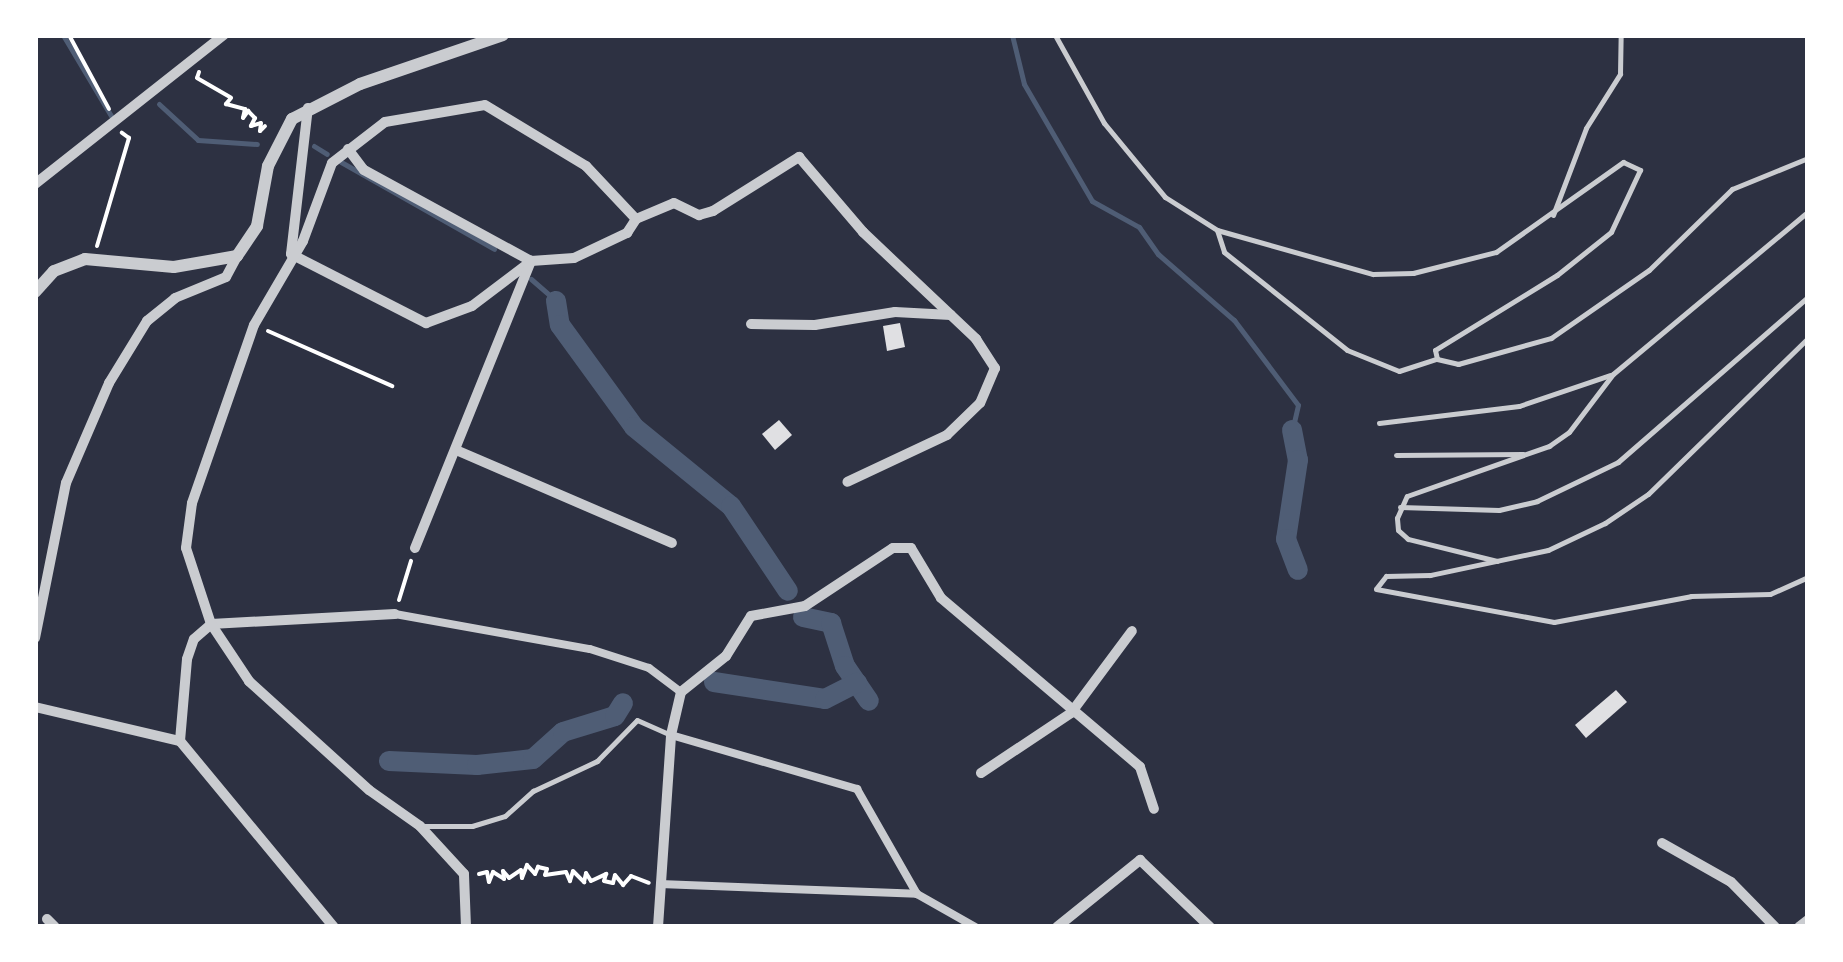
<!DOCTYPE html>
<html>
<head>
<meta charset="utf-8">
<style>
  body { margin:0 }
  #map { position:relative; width:1843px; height:962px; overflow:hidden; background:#2d3142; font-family:"Noto Sans",sans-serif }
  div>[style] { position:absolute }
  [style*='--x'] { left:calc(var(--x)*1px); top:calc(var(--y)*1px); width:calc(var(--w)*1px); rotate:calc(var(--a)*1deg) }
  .stream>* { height:5px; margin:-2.5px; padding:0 2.5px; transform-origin:2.5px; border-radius:2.5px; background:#4f5d75 }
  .canal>* { height:20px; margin:-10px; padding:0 10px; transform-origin:10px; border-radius:10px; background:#4f5d75 }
  .building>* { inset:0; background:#e0e0e3 }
  .path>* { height:4px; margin:-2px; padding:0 2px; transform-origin:2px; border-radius:2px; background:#fff }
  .service>* { height:5px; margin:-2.5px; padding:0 2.5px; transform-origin:2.5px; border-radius:2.5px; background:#caccd0 }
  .pedestrian>* { height:8px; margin:-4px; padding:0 4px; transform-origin:4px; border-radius:4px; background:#caccd0 }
  .minor>* { height:10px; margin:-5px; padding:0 5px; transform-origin:5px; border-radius:5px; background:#caccd0 }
  .tertiary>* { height:12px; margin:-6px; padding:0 6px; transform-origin:6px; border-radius:6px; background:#caccd0 }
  span { translate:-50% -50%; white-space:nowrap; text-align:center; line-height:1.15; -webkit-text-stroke:9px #fff; paint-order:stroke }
  .frame { position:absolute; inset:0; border:38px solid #fff; pointer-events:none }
</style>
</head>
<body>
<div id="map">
  <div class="stream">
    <div style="--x:63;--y:35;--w:94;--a:59.3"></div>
    <div style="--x:1012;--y:35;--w:50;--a:76.2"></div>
    <div style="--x:1024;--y:84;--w:135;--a:59.8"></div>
    <div style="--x:1092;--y:201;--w:54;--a:29"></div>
    <div style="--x:1139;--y:227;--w:33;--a:55"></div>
    <div style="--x:1158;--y:254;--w:101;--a:41"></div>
    <div style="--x:1234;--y:320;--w:106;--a:53"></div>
    <div style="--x:1298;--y:405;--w:26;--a:103"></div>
    <div style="--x:159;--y:104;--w:53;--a:42.7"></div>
    <div style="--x:198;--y:140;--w:59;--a:3.9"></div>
    <div style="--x:314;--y:146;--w:15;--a:32"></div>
    <div style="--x:341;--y:162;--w:176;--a:29.6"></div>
    <div style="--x:531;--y:279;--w:33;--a:41"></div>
  </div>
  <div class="canal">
    <div style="--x:556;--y:301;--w:24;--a:81"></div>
    <div style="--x:560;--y:325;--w:126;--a:54"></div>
    <div style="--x:634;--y:427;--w:125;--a:39.2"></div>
    <div style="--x:731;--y:506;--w:102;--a:56.2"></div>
    <div style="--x:1292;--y:430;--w:31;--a:79"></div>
    <div style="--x:1298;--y:460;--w:80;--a:98.6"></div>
    <div style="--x:1286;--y:539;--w:33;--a:69"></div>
    <div style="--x:803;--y:617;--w:29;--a:12"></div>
    <div style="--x:831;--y:623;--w:45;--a:72"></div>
    <div style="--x:845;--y:666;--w:42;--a:55.6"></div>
    <div style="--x:714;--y:682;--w:112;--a:8.7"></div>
    <div style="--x:825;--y:699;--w:36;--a:-27"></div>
    <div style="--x:389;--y:761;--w:88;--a:2.6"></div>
    <div style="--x:477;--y:765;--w:56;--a:-6.1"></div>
    <div style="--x:533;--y:759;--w:40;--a:-42"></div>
    <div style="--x:563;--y:732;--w:54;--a:-17.1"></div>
    <div style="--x:615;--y:716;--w:15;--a:-58"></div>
  </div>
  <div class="building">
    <div style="clip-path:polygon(900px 323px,905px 347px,887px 351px,883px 326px)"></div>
    <div style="clip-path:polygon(779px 420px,792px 435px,775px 450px,762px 434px)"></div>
    <div style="clip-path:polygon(1616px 690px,1627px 702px,1586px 738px,1575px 725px)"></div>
  </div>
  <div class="path">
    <div style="--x:69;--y:35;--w:84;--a:61.6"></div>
    <div style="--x:199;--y:72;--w:6;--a:108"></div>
    <div style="--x:197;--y:78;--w:39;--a:30"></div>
    <div style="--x:231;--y:98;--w:8;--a:130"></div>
    <div style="--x:226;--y:104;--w:20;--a:15"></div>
    <div style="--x:245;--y:109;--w:9;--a:103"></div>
    <div style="--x:243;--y:118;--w:9;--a:-54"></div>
    <div style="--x:248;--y:111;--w:10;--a:45"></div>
    <div style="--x:255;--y:118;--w:9;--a:117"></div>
    <div style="--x:251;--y:126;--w:10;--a:-17"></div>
    <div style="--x:261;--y:123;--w:8;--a:97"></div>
    <div style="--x:260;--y:131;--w:7;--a:-45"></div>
    <div style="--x:97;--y:246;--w:113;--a:-73.5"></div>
    <div style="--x:129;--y:138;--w:9;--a:-144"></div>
    <div style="--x:268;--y:331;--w:136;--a:23.9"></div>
    <div style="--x:399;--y:600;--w:41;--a:-72.9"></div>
    <div style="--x:479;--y:874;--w:8;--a:-14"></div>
    <div style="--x:487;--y:872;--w:10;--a:79"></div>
    <div style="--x:489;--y:882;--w:11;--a:-68"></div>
    <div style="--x:493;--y:872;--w:13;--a:32"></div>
    <div style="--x:504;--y:879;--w:8;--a:-97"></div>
    <div style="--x:503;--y:871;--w:9;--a:49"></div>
    <div style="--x:509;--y:878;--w:14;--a:-34"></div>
    <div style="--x:521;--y:870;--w:8;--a:83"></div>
    <div style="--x:522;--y:878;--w:14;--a:-69"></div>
    <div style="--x:527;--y:865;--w:12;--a:48"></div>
    <div style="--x:535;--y:874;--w:8;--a:-67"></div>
    <div style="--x:538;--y:867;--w:9;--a:13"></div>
    <div style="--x:547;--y:869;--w:6;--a:108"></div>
    <div style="--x:545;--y:875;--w:21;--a:-8"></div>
    <div style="--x:566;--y:872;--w:10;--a:66"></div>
    <div style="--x:570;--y:881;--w:10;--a:-73"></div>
    <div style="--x:573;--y:871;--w:16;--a:45"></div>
    <div style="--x:584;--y:882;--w:9;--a:-77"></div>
    <div style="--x:586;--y:873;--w:9;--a:58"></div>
    <div style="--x:591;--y:881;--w:17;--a:-25"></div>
    <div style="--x:606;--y:874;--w:7;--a:106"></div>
    <div style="--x:604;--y:881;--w:9;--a:13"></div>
    <div style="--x:613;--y:883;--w:8;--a:-76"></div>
    <div style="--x:615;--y:875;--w:13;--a:51"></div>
    <div style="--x:623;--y:885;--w:12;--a:-48"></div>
    <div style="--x:631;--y:876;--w:19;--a:21"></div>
  </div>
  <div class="service">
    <div style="--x:1055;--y:35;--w:101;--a:60.9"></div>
    <div style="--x:1104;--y:123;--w:96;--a:50.5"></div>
    <div style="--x:1165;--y:197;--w:62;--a:32.4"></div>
    <div style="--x:1217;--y:230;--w:162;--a:15.8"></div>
    <div style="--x:1373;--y:274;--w:40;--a:-1.4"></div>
    <div style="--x:1413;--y:273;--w:86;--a:-14.2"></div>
    <div style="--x:1496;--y:252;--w:156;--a:-35.3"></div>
    <div style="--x:1623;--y:162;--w:19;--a:25"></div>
    <div style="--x:1640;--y:170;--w:68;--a:115.1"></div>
    <div style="--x:1611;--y:232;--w:69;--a:141.5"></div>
    <div style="--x:1557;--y:275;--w:143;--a:148.4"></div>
    <div style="--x:1435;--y:350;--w:9;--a:77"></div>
    <div style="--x:1553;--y:215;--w:93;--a:-69.2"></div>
    <div style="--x:1586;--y:128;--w:64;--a:-57.8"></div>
    <div style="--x:1620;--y:74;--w:39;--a:-89"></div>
    <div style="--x:1217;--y:230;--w:23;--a:72"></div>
    <div style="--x:1224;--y:252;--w:157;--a:38.5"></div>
    <div style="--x:1347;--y:350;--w:56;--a:22"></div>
    <div style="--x:1399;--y:371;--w:40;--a:-18"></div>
    <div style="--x:1437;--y:359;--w:22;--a:13"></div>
    <div style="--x:1458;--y:364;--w:97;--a:-15.6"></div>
    <div style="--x:1551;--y:338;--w:119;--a:-34.8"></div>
    <div style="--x:1649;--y:270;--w:116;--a:-44.3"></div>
    <div style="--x:1732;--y:189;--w:82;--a:-22.2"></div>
    <div style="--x:1808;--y:338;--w:223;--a:135.7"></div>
    <div style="--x:1648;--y:494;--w:52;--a:146"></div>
    <div style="--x:1605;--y:523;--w:63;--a:154.7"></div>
    <div style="--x:1548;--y:550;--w:121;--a:168"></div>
    <div style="--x:1430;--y:575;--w:44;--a:178.7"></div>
    <div style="--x:1386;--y:576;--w:16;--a:128"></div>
    <div style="--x:1376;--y:589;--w:181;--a:10.5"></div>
    <div style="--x:1554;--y:622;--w:139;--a:-10.7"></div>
    <div style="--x:1691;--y:596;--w:79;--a:-1.5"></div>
    <div style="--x:1770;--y:594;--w:42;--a:-24.1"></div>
    <div style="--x:1379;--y:423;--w:141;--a:-6.9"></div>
    <div style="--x:1519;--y:406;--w:96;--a:-18.8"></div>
    <div style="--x:1396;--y:455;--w:127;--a:-0.5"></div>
    <div style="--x:1400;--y:507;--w:99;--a:1.7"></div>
    <div style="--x:1499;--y:510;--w:39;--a:-13"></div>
    <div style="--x:1537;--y:501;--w:90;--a:-25.7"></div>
    <div style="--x:1618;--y:462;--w:252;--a:-41"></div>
    <div style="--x:1497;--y:561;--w:92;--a:-166.1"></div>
    <div style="--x:1408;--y:539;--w:13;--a:-138"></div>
    <div style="--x:1398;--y:530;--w:12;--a:-95"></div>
    <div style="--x:1397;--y:518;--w:24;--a:-66"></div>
    <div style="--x:1407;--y:496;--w:151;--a:-19.4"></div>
    <div style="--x:1549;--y:446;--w:24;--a:-35"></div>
    <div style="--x:1569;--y:432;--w:73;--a:-52.8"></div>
    <div style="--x:1613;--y:374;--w:250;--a:-39.8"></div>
    <div style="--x:423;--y:826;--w:49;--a:0"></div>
    <div style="--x:472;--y:826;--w:34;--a:-17"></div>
    <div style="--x:505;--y:816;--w:38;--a:-42"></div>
    <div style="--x:533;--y:791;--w:71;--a:-25.1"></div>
    <div style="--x:597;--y:761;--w:57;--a:-45.7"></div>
    <div style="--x:637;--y:720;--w:37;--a:24"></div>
  </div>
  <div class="pedestrian">
    <div style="--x:395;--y:614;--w:198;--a:10.2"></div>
    <div style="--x:590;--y:649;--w:62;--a:17.9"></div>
    <div style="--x:649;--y:668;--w:40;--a:37"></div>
    <div style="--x:671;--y:735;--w:194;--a:16.2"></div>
    <div style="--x:857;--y:789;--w:121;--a:60.3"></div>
    <div style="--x:660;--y:884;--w:257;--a:2.2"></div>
    <div style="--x:917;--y:894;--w:67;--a:29.6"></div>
  </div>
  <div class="minor">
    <div style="--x:348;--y:149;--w:26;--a:53"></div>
    <div style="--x:364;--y:170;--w:190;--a:28.6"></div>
    <div style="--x:531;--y:261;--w:43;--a:-4"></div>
    <div style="--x:574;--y:258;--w:59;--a:-25.3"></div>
    <div style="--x:627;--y:233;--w:17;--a:-57"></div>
    <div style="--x:35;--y:184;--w:241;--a:-38.3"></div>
    <div style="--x:291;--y:254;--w:152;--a:27.1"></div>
    <div style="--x:426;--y:323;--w:49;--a:-20.3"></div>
    <div style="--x:472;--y:306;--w:73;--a:-37.2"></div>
    <div style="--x:291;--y:254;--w:147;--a:-83.4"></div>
    <div style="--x:751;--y:324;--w:64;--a:0.9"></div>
    <div style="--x:815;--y:325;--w:81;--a:-9.2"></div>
    <div style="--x:895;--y:312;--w:56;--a:3.1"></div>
    <div style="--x:456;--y:450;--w:235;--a:23.3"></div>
    <div style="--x:415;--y:548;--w:310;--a:-68"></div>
    <div style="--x:211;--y:624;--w:184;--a:-3.1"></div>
    <div style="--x:35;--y:638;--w:158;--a:-78.7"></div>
    <div style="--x:66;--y:483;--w:109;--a:-66.7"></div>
    <div style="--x:109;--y:383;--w:73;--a:-58.5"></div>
    <div style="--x:147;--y:321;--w:36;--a:-39"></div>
    <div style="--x:175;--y:298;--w:55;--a:-22.4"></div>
    <div style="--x:226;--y:277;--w:24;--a:-62"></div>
    <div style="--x:35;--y:707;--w:149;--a:13.2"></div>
    <div style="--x:180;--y:741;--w:241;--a:50.4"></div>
    <div style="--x:180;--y:741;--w:82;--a:-85.1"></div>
    <div style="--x:187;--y:659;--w:21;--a:-71"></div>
    <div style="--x:194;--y:639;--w:23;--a:-41"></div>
    <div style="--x:981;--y:773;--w:108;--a:-33.7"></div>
    <div style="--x:1071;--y:713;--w:102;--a:-53.4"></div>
    <div style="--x:1662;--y:843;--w:79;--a:29.5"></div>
    <div style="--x:1731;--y:882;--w:63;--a:45.6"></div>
    <div style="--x:47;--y:919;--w:11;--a:45"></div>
    <div style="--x:466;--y:927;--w:53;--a:-92.2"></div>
    <div style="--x:464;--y:874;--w:65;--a:-132.5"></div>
    <div style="--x:420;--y:826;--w:62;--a:-144.8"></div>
    <div style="--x:369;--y:790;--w:162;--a:-137.8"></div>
    <div style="--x:249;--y:681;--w:69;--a:-123.7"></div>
    <div style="--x:211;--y:624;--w:80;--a:-108.2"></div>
    <div style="--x:186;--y:548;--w:45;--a:-82.4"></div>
    <div style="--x:192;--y:503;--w:188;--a:-70.8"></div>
    <div style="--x:254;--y:325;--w:97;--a:-59.7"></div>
    <div style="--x:303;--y:241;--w:83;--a:-69.6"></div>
    <div style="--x:332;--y:163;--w:67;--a:-37.7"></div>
    <div style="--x:385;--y:122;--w:101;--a:-9.6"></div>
    <div style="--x:485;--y:105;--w:118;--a:31.1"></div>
    <div style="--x:586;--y:166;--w:73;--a:46.7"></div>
    <div style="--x:636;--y:219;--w:41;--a:-22.8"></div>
    <div style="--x:674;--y:203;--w:28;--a:26"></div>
    <div style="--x:699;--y:215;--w:15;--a:-16"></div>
    <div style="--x:713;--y:211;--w:102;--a:-32.1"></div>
    <div style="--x:799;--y:157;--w:99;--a:49.5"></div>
    <div style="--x:863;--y:232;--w:156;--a:43.4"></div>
    <div style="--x:976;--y:339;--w:35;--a:57"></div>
    <div style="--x:995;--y:368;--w:38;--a:113"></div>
    <div style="--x:980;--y:403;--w:46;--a:135.9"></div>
    <div style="--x:947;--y:435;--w:110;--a:154.8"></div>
    <div style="--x:658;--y:927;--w:192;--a:-86.1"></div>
    <div style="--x:671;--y:735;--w:44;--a:-76.9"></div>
    <div style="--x:681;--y:692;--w:58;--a:-38.7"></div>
    <div style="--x:726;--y:656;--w:47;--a:-58"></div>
    <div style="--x:751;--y:616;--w:55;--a:-10.5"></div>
    <div style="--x:805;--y:606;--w:105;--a:-33.4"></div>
    <div style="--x:893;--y:548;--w:18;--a:0"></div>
    <div style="--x:911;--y:548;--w:58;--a:59"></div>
    <div style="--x:941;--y:598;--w:261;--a:40.3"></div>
    <div style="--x:1140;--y:767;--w:44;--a:71.6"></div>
    <div style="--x:1057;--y:927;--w:107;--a:-38.9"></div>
    <div style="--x:1140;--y:860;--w:97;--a:43.7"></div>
    <div style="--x:1799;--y:927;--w:11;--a:-38"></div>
  </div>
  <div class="tertiary">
    <div style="--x:35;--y:292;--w:28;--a:-48"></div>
    <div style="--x:54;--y:271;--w:33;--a:-21"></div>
    <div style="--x:85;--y:259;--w:89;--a:5.1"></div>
    <div style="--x:174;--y:267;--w:64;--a:-9.9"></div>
    <div style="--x:237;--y:256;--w:36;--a:-56"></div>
    <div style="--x:257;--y:226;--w:61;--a:-79.6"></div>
    <div style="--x:268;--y:166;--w:53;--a:-62.9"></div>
    <div style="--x:292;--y:119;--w:76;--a:-27.2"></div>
    <div style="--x:360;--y:84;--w:151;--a:-18.9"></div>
  </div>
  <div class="frame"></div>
</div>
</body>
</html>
